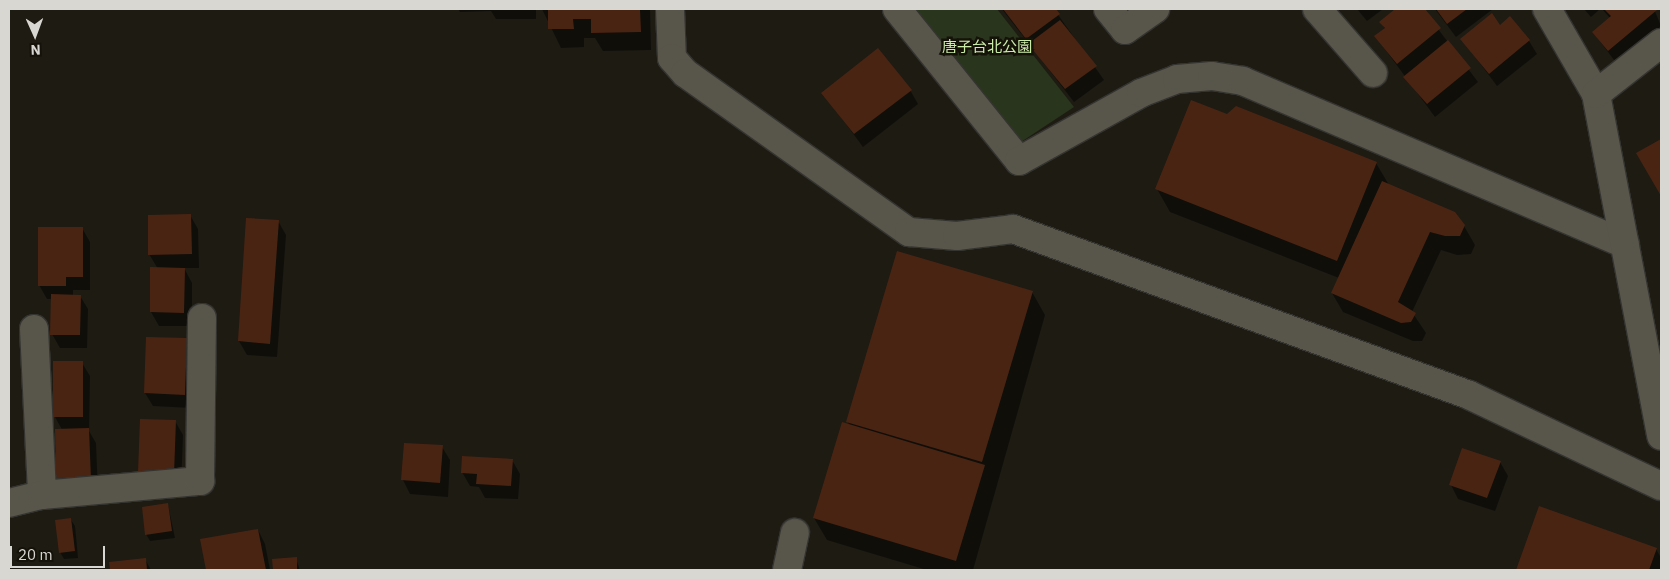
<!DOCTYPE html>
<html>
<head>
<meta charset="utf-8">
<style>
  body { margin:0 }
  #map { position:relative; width:1670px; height:579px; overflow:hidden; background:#1d1b12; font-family:"IBM Plex Sans","Noto Sans JP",sans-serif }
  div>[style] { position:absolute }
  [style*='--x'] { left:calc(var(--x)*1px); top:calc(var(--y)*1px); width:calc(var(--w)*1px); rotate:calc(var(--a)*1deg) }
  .green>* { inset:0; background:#2a351d }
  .shadow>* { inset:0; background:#0007 }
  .building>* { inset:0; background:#4a2413 }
  .roads { filter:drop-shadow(1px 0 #353430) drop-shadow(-1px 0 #353430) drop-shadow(0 1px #353430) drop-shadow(0 -1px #353430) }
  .minor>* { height:28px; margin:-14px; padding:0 14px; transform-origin:14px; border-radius:14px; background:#58554b }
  span { translate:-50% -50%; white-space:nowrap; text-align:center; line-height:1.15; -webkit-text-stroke:5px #141209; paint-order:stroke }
  .park-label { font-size:15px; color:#cbeba8 }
  .frame { position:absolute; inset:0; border:10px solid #d9d7d1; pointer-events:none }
  .north { position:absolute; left:10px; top:10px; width:50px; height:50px; -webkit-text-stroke:4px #141209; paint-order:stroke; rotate:178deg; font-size:14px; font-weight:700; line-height:20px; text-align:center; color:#d9d7d1 }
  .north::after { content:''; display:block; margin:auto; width:18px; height:22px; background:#d9d7d1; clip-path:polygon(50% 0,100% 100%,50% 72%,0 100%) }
  .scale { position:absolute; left:10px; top:546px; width:95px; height:22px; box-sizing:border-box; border:2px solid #d9d7d1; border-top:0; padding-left:6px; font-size:15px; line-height:18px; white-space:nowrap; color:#d9d7d1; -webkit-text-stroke:4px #141209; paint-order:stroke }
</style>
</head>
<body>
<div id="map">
  <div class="green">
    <div style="clip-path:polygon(916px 9px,997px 9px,1074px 107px,1021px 142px)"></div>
  </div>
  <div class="shadow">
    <div style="clip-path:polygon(458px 9px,536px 9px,536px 19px,496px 19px,491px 11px,460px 12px)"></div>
    <div style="clip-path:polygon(542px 9px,650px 9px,651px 50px,603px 51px,595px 38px,584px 38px,584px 47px,561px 48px)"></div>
    <div style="clip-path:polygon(1002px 9px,1054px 9px,1104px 80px,1074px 102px)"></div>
    <div style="clip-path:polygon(1357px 9px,1383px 9px,1367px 21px)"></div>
    <div style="clip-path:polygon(1397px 9px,1423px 9px,1478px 82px,1435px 117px,1376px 37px,1385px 29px,1381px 22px)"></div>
    <div style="clip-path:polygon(1435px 9px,1493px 9px,1456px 37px)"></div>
    <div style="clip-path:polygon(1584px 9px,1600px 9px,1591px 17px)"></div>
    <div style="clip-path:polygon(1602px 9px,1654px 9px,1661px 26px,1617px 64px,1593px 32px,1610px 18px)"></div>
    <div style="clip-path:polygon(1500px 26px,1529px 41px,1537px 54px,1497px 86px,1462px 39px)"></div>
    <div style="clip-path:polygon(910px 90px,918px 104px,863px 147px,823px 93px)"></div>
    <div style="clip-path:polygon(1227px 115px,1376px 163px,1389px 185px,1464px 226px,1475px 245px,1471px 254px,1457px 255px,1441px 250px,1412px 312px,1426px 333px,1422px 341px,1413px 341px,1343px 312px,1332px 293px,1339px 278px,1170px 212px,1157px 189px)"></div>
    <div style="clip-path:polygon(1661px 140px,1661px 194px,1638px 154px)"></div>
    <div style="clip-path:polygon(190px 215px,198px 229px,199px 268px,184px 268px,192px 283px,192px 326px,159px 326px,151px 312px,158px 269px,149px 254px)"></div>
    <div style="clip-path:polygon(278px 221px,286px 235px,277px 357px,247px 355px,239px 341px)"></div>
    <div style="clip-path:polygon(82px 228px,90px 242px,90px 290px,73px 290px,73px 296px,80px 296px,88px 309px,87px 348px,60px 348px,52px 334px,52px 299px,47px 299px,39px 285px)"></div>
    <div style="clip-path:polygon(1032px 292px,1045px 315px,973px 570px,927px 570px,827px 540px,814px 518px,850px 426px,848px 422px)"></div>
    <div style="clip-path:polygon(186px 340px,194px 353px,192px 408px,153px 406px,145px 393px)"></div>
    <div style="clip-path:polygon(82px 363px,90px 376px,89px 431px,96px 443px,98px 494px,55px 417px)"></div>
    <div style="clip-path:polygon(175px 421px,183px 435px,181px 487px,147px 487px)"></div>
    <div style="clip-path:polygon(405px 444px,442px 447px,450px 460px,448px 497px,410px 494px,403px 480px)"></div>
    <div style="clip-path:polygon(512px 460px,520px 474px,518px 499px,485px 498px,479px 487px,470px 486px,462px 472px)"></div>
    <div style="clip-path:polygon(1500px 462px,1508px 476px,1495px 511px,1458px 499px,1451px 485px)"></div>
    <div style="clip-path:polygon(168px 505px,175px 538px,150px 541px,146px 534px)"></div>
    <div style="clip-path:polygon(1540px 508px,1656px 549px,1661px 558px,1661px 570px,1517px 570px)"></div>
    <div style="clip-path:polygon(71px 520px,75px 526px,78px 558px,64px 559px,60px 552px)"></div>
    <div style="clip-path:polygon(258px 530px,265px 544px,270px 570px,207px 570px,202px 540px)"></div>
    <div style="clip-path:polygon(145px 559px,151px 570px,111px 570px,111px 563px)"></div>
    <div style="clip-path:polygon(296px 559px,300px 570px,274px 570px,274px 560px)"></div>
  </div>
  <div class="building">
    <div style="clip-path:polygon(548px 9px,640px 9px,641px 32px,591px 33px,591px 19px,573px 19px,574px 29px,548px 29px)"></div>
    <div style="clip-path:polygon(1003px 9px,1056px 9px,1060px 14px,1026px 39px)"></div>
    <div style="clip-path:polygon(1395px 9px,1425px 9px,1441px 28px,1397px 64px,1374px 36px,1385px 28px,1379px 22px)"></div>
    <div style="clip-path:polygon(1436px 9px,1467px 9px,1447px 24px)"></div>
    <div style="clip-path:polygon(1604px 9px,1656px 9px,1657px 10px,1608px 51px,1592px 32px,1611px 16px)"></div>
    <div style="clip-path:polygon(1492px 13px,1500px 25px,1510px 16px,1530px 40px,1489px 74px,1460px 39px)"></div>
    <div style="clip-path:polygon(1060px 20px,1097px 66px,1065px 89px,1028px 44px)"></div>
    <div style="clip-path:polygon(1448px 40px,1471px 68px,1427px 104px,1403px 77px)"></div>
    <div style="clip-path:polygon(878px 48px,912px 90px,854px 134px,821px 93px)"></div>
    <div style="clip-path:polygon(1191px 100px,1227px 114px,1236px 106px,1377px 162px,1337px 261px,1155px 189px)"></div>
    <div style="clip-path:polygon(1661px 139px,1661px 196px,1636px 153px)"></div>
    <div style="clip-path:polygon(1382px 181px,1455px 212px,1465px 225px,1460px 236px,1445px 236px,1430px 232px,1398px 302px,1416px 313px,1411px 322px,1401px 323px,1331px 293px)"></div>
    <div style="clip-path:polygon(191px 214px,192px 254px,148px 255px,148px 215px)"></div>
    <div style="clip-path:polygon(246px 218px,279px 220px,270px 344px,238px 341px)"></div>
    <div style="clip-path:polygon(38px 227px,83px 227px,83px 277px,66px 277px,66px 286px,38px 286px)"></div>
    <div style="clip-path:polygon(897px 251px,1033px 291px,982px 462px,846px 422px)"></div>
    <div style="clip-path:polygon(150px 267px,185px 268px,184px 313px,150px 312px)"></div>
    <div style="clip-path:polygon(51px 294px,81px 295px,80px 335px,50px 335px)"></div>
    <div style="clip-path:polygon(146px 337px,187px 338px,185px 395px,144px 393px)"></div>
    <div style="clip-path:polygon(53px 361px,83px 361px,83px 417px,53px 417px)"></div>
    <div style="clip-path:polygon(140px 419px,176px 420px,174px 474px,138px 473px)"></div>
    <div style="clip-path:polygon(842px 422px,985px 465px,956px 561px,813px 518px)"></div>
    <div style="clip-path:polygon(89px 428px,91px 480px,56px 481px,55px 429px)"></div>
    <div style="clip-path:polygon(404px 443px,443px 445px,440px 483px,401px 480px)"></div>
    <div style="clip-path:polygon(1462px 448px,1501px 461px,1487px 498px,1449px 485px)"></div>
    <div style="clip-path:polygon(462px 456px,513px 459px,511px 486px,476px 484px,477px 474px,461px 473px)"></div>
    <div style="clip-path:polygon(168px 503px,172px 531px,145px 535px,142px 507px)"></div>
    <div style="clip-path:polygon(1539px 506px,1657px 548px,1649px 570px,1516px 570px)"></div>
    <div style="clip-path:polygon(71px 518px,75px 551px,59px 553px,55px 520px)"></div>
    <div style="clip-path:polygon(258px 529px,266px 570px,206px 570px,200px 539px)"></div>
    <div style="clip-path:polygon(297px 557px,297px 570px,273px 570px,272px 559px)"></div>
    <div style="clip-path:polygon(146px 558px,147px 570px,110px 570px,109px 562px)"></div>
  </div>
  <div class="roads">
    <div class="minor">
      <div style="--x:670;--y:9;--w:49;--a:87.7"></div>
      <div style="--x:672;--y:58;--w:20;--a:49"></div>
      <div style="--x:685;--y:73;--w:275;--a:35.4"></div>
      <div style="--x:909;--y:232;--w:48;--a:4.8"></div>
      <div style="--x:957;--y:236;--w:56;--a:-7.1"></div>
      <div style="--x:1013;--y:229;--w:485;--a:20"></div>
      <div style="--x:1469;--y:395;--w:212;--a:25.4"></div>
      <div style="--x:897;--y:9;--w:195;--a:51.2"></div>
      <div style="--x:1019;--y:161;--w:140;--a:-29.1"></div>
      <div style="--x:1141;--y:93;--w:39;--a:-21"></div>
      <div style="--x:1177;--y:79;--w:35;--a:-5"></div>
      <div style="--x:1212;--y:76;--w:31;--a:9"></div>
      <div style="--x:1243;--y:81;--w:415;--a:23.1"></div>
      <div style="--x:1108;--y:9;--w:27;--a:51"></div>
      <div style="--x:1125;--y:30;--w:37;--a:-35"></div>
      <div style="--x:1317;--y:9;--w:85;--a:48.8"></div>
      <div style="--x:1547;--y:9;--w:98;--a:60"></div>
      <div style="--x:1596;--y:94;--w:348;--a:79.2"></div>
      <div style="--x:1596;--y:94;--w:83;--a:-38.1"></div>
      <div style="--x:34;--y:329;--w:166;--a:87.2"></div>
      <div style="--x:9;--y:503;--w:34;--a:-14"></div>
      <div style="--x:42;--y:495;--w:159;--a:-5.1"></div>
      <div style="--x:200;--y:481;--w:163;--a:-89.3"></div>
      <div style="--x:787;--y:570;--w:38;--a:-78"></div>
    </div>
  </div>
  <div class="park-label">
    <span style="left:987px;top:47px">唐子台北公園</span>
  </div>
  <div class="frame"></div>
  <div class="north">N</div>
  <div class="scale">20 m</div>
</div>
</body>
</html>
